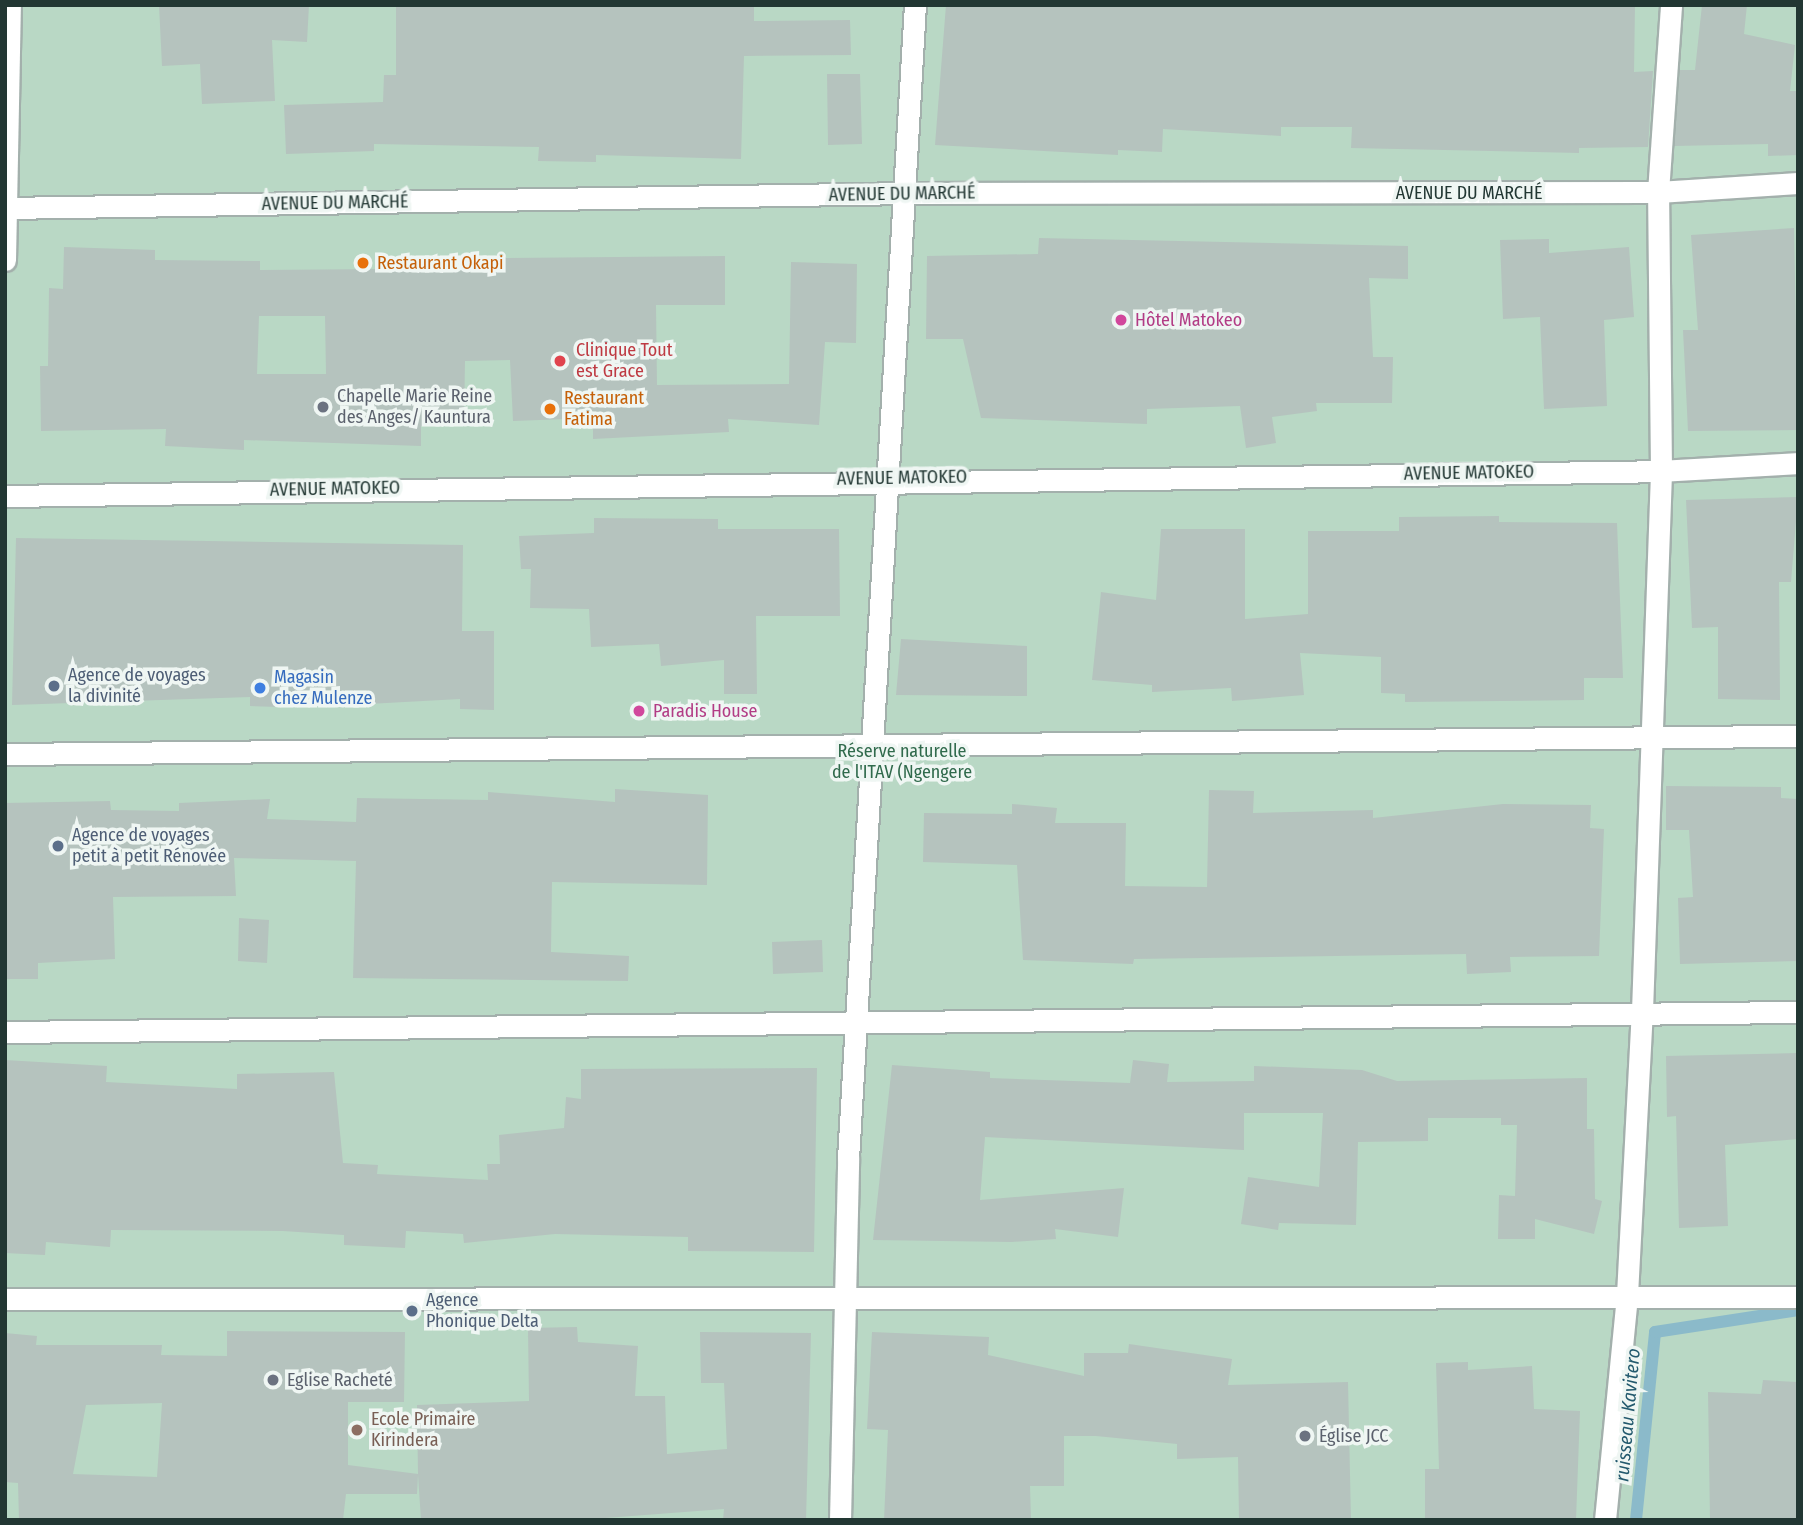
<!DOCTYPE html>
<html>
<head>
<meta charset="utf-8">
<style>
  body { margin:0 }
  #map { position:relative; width:1803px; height:1525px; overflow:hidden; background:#dfe9e5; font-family:"Fira Sans Condensed",sans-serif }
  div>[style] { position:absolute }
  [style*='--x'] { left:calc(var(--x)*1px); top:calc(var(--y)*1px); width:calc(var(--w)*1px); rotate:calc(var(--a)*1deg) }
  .green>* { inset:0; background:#b9d8c5 }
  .stream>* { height:12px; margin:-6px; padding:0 6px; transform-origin:6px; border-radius:6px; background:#8bbaca }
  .building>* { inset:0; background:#b5c3be }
  .roads { filter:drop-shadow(2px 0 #a3b0ac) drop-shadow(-2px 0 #a3b0ac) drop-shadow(0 2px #a3b0ac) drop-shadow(0 -2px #a3b0ac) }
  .minor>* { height:21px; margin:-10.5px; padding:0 10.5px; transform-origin:10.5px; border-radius:10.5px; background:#fff }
  .dots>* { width:19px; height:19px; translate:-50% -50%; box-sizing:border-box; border:4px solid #eff6f3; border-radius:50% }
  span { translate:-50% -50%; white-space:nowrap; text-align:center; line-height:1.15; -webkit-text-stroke:7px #eff6f3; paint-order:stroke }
  .street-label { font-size:18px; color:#223733 }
  .food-label { font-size:18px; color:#c56008 }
  .left { translate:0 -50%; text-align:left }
  .hotel-label { font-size:18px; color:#b23c85 }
  .health-label { font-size:18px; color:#be3a42 }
  .worship-label { font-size:18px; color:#5b616d }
  .service-label { font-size:18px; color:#4e5e75 }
  .shop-label { font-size:18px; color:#366cbe }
  .park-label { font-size:18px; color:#306a4c }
  .education-label { font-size:18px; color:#785e54 }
  .water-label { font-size:19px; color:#22596d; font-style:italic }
  .frame { position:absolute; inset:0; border:7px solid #223733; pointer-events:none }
</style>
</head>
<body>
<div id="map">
  <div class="green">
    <div style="clip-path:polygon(5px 5px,1798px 5px,1798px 1520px,5px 1520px)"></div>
  </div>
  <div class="stream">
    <div style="--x:1636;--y:1520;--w:189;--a:-84.2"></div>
    <div style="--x:1655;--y:1332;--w:145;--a:-8.7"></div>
  </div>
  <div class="building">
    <div style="clip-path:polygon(159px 5px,309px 5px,307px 42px,272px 40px,275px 101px,202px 104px,200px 64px,162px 66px)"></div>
    <div style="clip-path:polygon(396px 5px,754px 5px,754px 21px,850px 20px,851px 55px,744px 56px,741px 159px,596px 155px,596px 162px,538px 161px,539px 147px,374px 144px,374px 151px,286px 154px,284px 105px,383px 102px,384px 75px,396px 75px)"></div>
    <div style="clip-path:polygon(946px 5px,1635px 5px,1634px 72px,1653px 71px,1648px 147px,1579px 148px,1579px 153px,1351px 148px,1352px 127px,1281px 127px,1281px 136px,1163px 129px,1162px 152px,1118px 150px,1118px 155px,935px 145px)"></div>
    <div style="clip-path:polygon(1702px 5px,1747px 5px,1744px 34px,1795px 45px,1790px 91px,1798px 91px,1798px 155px,1768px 156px,1768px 144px,1674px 146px,1680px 70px,1695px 70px)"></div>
    <div style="clip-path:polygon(827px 74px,860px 74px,862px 144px,828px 145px)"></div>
    <div style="clip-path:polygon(1794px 228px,1798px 430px,1688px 431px,1683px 330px,1698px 330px,1691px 235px)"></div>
    <div style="clip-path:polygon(1039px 238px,1408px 246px,1408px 279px,1369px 278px,1373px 357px,1393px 357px,1392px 403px,1316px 403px,1317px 411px,1272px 417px,1276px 443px,1246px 448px,1240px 406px,1147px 409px,1147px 424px,981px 418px,963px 339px,926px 339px,927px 256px,1038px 254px)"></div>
    <div style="clip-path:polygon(1549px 239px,1549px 253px,1629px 247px,1634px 317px,1604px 320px,1607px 406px,1544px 409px,1540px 317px,1503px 319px,1500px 240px)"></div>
    <div style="clip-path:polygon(evenodd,64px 247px,155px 250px,155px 260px,260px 261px,260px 270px,382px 269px,382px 259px,725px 256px,725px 305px,656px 305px,657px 385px,789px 384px,791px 262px,857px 264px,856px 343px,825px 342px,819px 425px,728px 419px,729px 432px,593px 439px,593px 418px,513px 421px,510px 360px,465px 361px,464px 424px,421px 426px,421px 446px,244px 440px,244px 450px,165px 446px,166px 429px,41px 431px,40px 366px,48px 366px,49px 288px,63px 289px,64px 247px,259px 316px,325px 316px,326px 374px,257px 374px,259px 316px)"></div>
    <div style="clip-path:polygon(1798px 497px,1791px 582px,1779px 582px,1780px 700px,1718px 699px,1718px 627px,1692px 628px,1686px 500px)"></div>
    <div style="clip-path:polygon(1499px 516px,1499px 522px,1617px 523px,1623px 678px,1584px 678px,1584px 700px,1405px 702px,1405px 694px,1381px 693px,1381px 657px,1300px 653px,1304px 695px,1232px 701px,1231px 688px,1152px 692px,1152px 685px,1092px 680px,1101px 592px,1156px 600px,1161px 529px,1245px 529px,1245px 619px,1308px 614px,1308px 531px,1399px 531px,1399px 517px)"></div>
    <div style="clip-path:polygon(594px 518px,718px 519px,718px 529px,839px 529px,840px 616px,756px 616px,757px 694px,724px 694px,724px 660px,661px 666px,659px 644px,591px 647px,589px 609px,530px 608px,531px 569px,521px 569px,519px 536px,594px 533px)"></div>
    <div style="clip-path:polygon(16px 538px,463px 545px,462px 631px,494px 631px,494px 710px,460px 709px,460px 699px,368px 704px,279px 698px,279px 707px,250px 706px,250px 697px,12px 705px)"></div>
    <div style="clip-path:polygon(901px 639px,1027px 646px,1027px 696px,896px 695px)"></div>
    <div style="clip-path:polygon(1666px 786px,1781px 787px,1781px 798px,1798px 799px,1798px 961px,1680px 964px,1678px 898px,1693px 897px,1689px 830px,1666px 830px)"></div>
    <div style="clip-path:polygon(615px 789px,708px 795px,707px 885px,552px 882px,551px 952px,629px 956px,628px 981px,353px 978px,356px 861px,234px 858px,236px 896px,113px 897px,115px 959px,38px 963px,38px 979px,5px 979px,5px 803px,110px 801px,111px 810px,179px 811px,179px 803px,270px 799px,267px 819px,356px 822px,357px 798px,488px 800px,488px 792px,615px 802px)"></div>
    <div style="clip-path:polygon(1209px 790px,1254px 791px,1253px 813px,1373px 810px,1373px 818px,1503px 804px,1591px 805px,1590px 828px,1604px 829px,1599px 956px,1510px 957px,1511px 972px,1467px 974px,1466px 954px,1134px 959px,1133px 964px,1023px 960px,1017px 865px,923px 862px,924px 813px,1012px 814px,1012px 804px,1057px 808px,1055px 823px,1126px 823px,1125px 886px,1207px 887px)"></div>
    <div style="clip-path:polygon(239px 918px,269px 920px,267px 963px,238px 961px)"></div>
    <div style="clip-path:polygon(822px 940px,823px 972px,773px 974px,772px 942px)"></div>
    <div style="clip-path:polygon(1798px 1053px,1798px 1139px,1725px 1145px,1728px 1226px,1679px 1228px,1676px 1116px,1667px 1117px,1666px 1056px)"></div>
    <div style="clip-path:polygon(5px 1060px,107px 1066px,106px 1082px,237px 1089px,237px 1074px,334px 1072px,343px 1163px,378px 1165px,377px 1174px,488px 1180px,487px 1164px,500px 1164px,499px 1135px,564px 1128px,566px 1097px,581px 1099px,581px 1069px,817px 1068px,814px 1252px,688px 1251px,688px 1237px,555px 1234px,464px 1243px,463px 1234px,406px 1231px,405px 1248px,344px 1245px,344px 1235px,283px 1231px,111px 1230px,110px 1247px,46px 1242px,45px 1255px,5px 1253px)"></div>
    <div style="clip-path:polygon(1133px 1060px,1169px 1064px,1167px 1082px,1254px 1081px,1254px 1066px,1362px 1070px,1397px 1081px,1587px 1078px,1587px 1129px,1594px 1129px,1595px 1199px,1602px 1201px,1594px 1234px,1535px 1219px,1535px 1239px,1498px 1239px,1499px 1195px,1515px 1196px,1517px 1125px,1501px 1125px,1501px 1118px,1428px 1118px,1428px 1141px,1358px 1142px,1356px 1225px,1279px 1223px,1278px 1230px,1241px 1224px,1248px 1177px,1319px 1187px,1323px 1113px,1244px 1113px,1244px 1150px,985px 1137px,980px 1200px,1124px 1188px,1118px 1237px,1055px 1229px,1056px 1239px,1012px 1242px,873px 1240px,892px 1065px,990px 1072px,990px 1078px,1130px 1083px)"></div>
    <div style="clip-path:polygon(evenodd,577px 1327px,578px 1342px,638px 1346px,635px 1396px,665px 1396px,667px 1454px,727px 1449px,724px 1383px,701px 1383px,700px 1332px,811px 1333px,806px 1520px,723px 1520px,724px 1509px,579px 1520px,421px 1520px,418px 1475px,417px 1494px,346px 1494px,343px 1520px,19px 1520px,18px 1483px,5px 1482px,5px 1333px,37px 1336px,36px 1345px,162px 1345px,161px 1355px,227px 1356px,227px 1331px,405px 1332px,404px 1402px,348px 1402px,348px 1465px,418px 1474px,417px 1405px,529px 1401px,528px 1328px,577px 1327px,162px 1403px,157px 1477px,73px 1474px,86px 1405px,162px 1403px)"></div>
    <div style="clip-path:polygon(872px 1332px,989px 1337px,988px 1355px,1084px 1376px,1084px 1353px,1128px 1353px,1129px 1344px,1232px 1359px,1228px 1385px,1348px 1382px,1351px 1520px,1239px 1520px,1238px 1457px,1177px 1459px,1177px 1444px,1096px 1436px,1064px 1436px,1064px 1486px,1030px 1486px,1031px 1520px,884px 1520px,888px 1430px,867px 1429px)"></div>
    <div style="clip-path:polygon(1468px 1362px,1468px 1370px,1532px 1366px,1534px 1409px,1580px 1411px,1576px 1520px,1425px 1520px,1425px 1469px,1439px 1469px,1436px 1363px)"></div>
    <div style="clip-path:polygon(1763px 1380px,1797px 1382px,1798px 1520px,1710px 1520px,1708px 1392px,1761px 1394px)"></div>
  </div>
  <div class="roads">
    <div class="minor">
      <div style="--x:5;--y:208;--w:904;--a:-0.95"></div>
      <div style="--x:909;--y:193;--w:749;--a:-0.08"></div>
      <div style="--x:1658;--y:192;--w:140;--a:-3.7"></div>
      <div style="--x:5;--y:260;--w:255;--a:-88.9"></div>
      <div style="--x:5;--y:496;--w:1656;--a:-0.86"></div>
      <div style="--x:1661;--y:471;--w:137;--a:-3.3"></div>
      <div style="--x:5;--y:754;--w:1793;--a:-0.58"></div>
      <div style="--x:5;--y:1032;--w:1793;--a:-0.64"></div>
      <div style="--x:5;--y:1299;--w:1793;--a:-0.06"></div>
      <div style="--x:840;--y:1520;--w:361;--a:-88.7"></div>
      <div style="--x:848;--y:1159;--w:1156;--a:-86.68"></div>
      <div style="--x:1605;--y:1520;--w:226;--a:-84.4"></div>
      <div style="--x:1627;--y:1295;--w:284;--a:-87"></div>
      <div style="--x:1642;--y:1011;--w:540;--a:-87.98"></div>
      <div style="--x:1661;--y:471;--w:279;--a:-90.6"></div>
      <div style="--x:1658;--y:192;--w:187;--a:-86"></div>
    </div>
  </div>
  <div class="dots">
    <div style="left:363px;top:263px;background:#e8710a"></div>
    <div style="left:1121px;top:320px;background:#d1479c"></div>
    <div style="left:560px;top:361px;background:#e0444e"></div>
    <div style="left:323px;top:407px;background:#6b7280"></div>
    <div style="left:550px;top:409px;background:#e8710a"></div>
    <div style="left:54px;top:686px;background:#5c6f8a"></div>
    <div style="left:260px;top:688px;background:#3f7fe0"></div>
    <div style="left:639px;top:711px;background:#d1479c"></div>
    <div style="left:58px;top:846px;background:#5c6f8a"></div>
    <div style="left:412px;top:1311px;background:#5c6f8a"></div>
    <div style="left:273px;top:1380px;background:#6b7280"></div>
    <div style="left:357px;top:1430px;background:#8d6e63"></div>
    <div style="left:1305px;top:1436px;background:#6b7280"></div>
  </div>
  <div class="street-label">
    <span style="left:1469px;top:193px">AVENUE DU MARCHÉ</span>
    <span style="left:902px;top:194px;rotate:-1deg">AVENUE DU MARCHÉ</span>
    <span style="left:335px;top:203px;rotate:-1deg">AVENUE DU MARCHÉ</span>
    <span style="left:1469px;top:473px;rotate:-1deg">AVENUE MATOKEO</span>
    <span style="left:902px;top:478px;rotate:-1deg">AVENUE MATOKEO</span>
    <span style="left:335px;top:489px;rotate:-1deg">AVENUE MATOKEO</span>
  </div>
  <div class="food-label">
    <span class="left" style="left:377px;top:263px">Restaurant Okapi</span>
    <span class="left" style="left:564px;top:409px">Restaurant<br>Fatima</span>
  </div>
  <div class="hotel-label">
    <span class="left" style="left:1135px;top:320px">Hôtel Matokeo</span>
    <span class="left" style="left:653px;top:711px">Paradis House</span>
  </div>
  <div class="health-label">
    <span class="left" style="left:576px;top:361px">Clinique Tout<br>est Grace</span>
  </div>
  <div class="worship-label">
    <span class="left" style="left:337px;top:407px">Chapelle Marie Reine<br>des Anges/ Kauntura</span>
    <span class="left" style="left:287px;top:1380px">Eglise Racheté</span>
    <span class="left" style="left:1319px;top:1436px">Église JCC</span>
  </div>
  <div class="service-label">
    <span class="left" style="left:68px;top:686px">Agence de voyages<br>la divinité</span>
    <span class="left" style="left:72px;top:846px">Agence de voyages<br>petit à petit Rénovée</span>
    <span class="left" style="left:426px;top:1311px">Agence<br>Phonique Delta</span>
  </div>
  <div class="shop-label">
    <span class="left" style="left:274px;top:688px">Magasin<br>chez Mulenze</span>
  </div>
  <div class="park-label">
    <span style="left:902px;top:762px">Réserve naturelle<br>de l'ITAV (Ngengere</span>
  </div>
  <div class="education-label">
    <span class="left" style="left:371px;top:1430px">Ecole Primaire<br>Kirindera</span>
  </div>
  <div class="water-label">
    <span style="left:1628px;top:1415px;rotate:-85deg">ruisseau Kavitero</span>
  </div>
  <div class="frame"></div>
</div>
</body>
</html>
